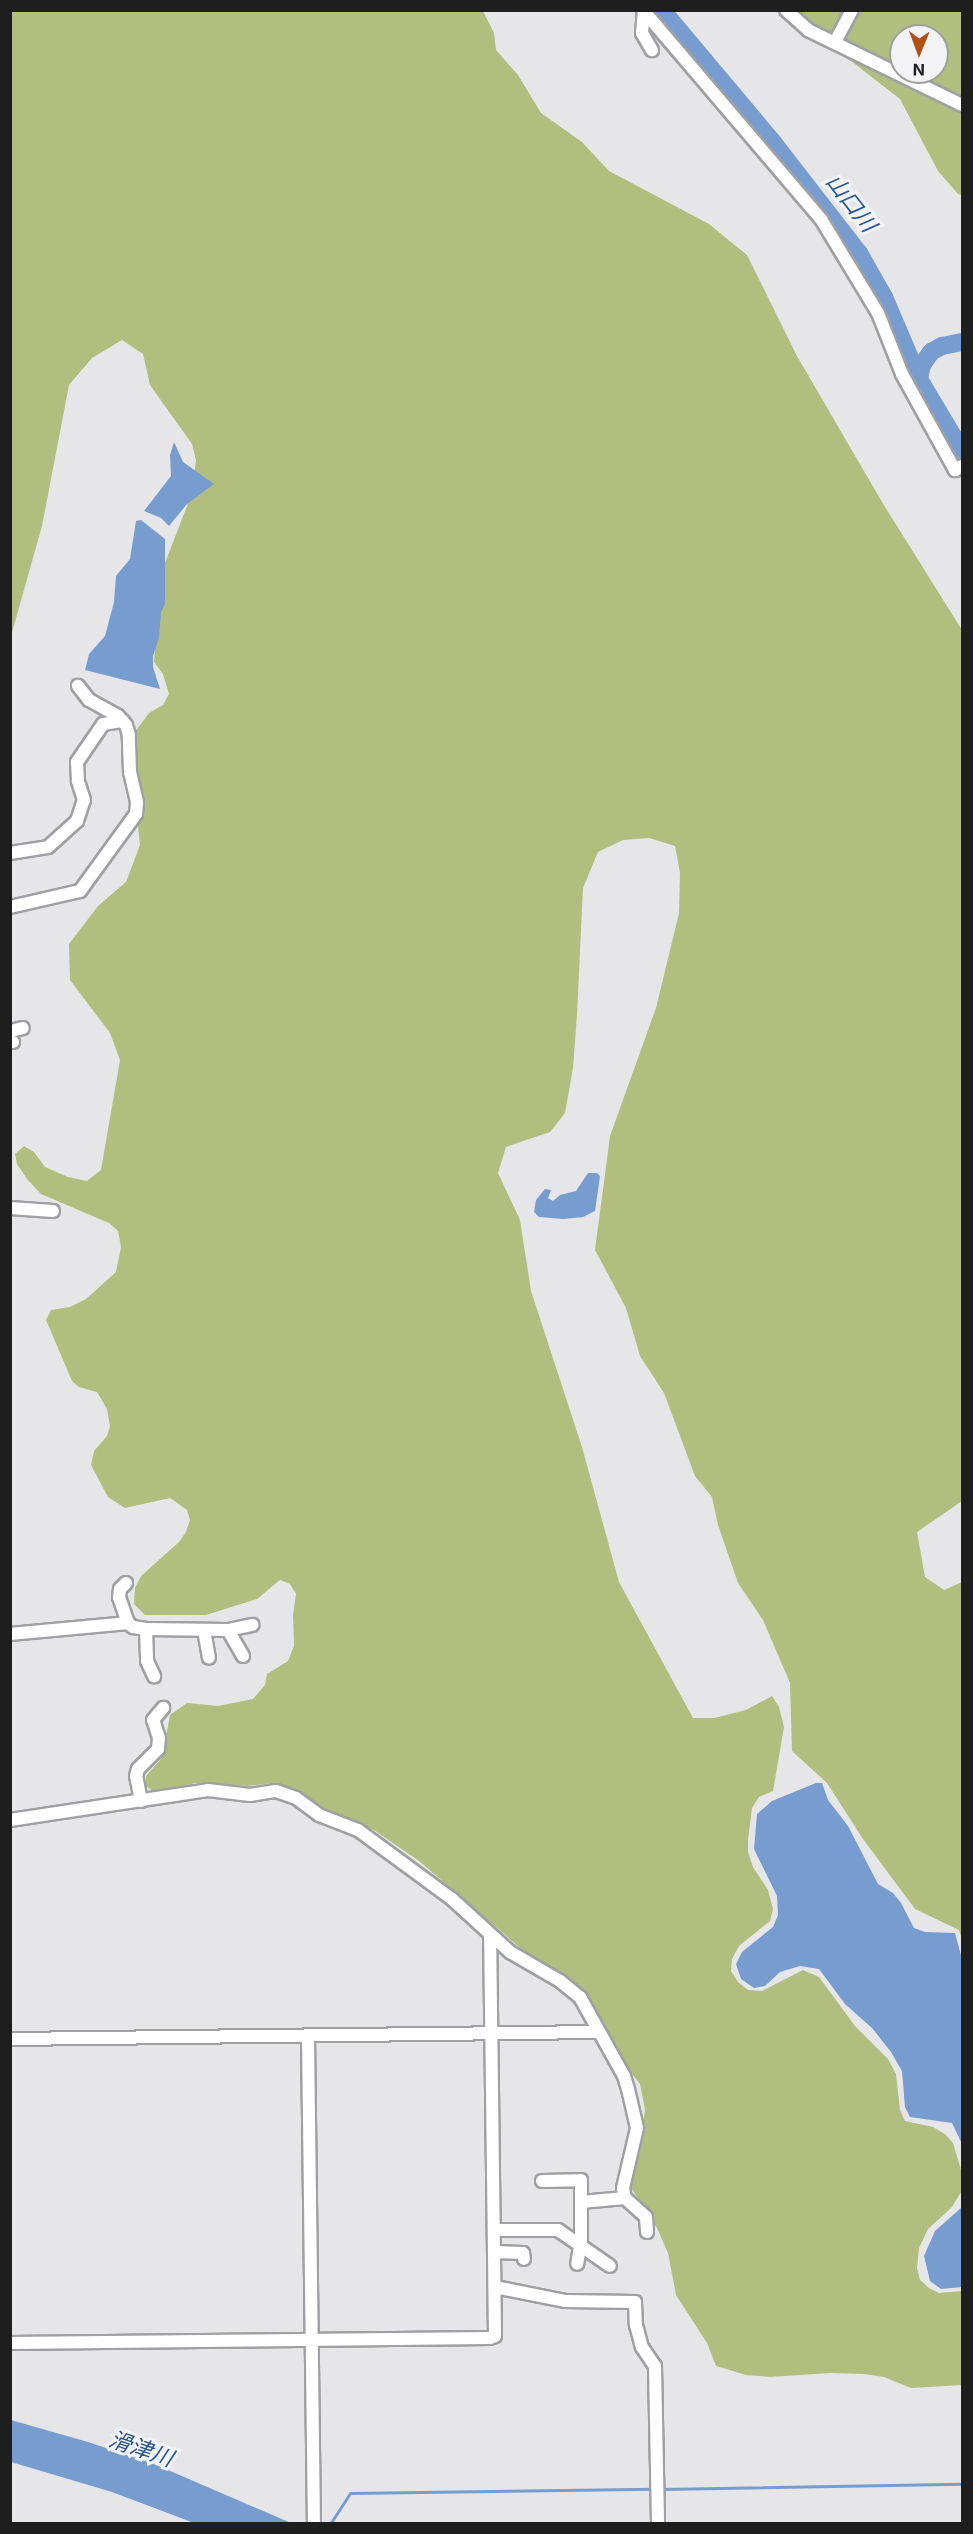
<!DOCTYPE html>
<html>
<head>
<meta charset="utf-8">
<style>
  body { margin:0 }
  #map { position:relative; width:973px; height:2534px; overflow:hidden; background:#e6e6e9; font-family:Inter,"Noto Sans JP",sans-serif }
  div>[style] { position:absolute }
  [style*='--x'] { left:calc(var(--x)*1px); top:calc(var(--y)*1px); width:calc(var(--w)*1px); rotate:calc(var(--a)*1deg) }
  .forest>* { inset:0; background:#b2be7d }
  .water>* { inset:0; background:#769cd0 }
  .stream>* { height:3px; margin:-1.5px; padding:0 1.5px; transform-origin:1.5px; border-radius:1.5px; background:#769cd0 }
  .river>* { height:18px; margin:-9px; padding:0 9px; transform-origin:9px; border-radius:9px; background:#769cd0 }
  .roads { filter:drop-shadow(2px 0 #9fa0a3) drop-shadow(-2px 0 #9fa0a3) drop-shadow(0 2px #9fa0a3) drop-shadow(0 -2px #9fa0a3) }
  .street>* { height:12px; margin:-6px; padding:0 6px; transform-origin:6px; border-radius:6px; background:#fff }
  span { translate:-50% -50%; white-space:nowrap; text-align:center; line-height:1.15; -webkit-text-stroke:6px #f3f3f6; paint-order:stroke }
  .water-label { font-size:22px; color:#255696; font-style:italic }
  .frame { position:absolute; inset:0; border:12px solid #1e1e1f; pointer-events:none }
  .north { position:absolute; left:889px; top:24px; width:60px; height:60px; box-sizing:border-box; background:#f3f3f6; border:2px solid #9e9ea0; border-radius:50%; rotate:181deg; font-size:16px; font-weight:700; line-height:24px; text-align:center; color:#1e1e1f }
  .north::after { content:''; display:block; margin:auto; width:21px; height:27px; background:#b25014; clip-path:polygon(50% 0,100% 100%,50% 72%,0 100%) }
</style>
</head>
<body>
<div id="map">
  <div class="forest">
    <div style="clip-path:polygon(11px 10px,483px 11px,494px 33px,496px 50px,518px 75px,541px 113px,582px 142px,609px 171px,709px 224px,747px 255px,797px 356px,882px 502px,962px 630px,962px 1501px,917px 1532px,925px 1577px,944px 1590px,962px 1582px,962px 1940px,959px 1930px,915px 1909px,863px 1839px,827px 1783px,792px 1751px,790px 1683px,763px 1620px,738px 1583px,718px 1525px,712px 1497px,695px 1476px,664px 1393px,640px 1356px,626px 1308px,595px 1250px,610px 1136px,656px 1008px,679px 913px,680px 873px,675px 846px,649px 838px,623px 840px,598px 852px,583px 888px,577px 1015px,573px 1068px,565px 1113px,550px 1132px,506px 1147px,498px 1173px,520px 1220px,531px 1291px,582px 1447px,619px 1582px,693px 1718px,714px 1718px,746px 1710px,772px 1696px,779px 1707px,784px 1727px,773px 1791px,759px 1797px,752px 1808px,748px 1840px,748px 1852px,753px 1867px,768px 1890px,773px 1909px,770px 1921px,739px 1946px,732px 1959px,731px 1971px,738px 1982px,748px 1990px,762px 1991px,803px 1970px,819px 1977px,855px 2026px,888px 2059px,896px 2074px,900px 2110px,905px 2121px,933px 2127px,945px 2134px,953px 2143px,962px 2173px,961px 2192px,952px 2207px,928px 2229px,919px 2248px,917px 2268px,920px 2280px,929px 2288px,939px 2293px,962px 2291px,962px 2385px,911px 2388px,884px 2377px,864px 2374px,830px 2373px,770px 2377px,746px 2375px,716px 2366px,707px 2343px,676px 2295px,668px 2253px,657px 2228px,630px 2186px,639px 2153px,645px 2110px,640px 2084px,623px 2062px,577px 1986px,532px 1958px,419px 1861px,374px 1830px,332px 1813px,311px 1799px,274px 1783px,247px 1786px,195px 1783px,156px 1793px,146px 1786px,146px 1776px,162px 1758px,170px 1715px,187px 1703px,218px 1706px,253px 1699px,265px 1685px,267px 1674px,288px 1661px,294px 1646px,293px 1615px,296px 1594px,290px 1584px,280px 1580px,257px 1599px,206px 1615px,145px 1615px,134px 1604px,135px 1588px,141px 1576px,179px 1542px,186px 1532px,190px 1520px,187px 1510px,170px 1498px,125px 1508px,108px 1497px,91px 1465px,94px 1451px,107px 1436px,110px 1426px,107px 1409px,97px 1392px,79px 1387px,72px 1381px,46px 1320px,51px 1310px,70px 1307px,86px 1299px,116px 1272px,121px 1247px,118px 1231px,109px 1223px,41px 1194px,27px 1179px,17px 1164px,15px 1154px,24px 1146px,34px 1152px,45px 1167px,68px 1177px,87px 1181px,101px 1170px,120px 1060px,110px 1033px,70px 980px,69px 944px,98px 906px,126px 882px,140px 845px,129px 740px,149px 713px,163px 705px,169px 694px,163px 674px,154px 662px,159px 599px,165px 563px,192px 493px,196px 460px,192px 444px,150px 385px,143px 354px,122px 340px,92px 358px,69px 385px,42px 526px,11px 636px)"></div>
    <div style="clip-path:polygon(evenodd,782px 11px,962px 11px,962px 195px,958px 194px,938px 171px,900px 99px,851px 61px,808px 33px,782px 11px,901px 36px,937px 36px,937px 72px,901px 72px,901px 36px)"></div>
  </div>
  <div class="water">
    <div style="clip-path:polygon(174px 442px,183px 462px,214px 484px,187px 504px,169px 526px,161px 518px,144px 511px,171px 476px,170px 455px)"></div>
    <div style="clip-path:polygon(141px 520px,165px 539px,165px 604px,161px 612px,159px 638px,153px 656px,153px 667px,160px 689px,85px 670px,89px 654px,105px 636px,114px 602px,116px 576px,130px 559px,136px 521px)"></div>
    <div style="clip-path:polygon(588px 1173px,597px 1173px,600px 1176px,595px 1211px,583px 1217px,563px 1219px,539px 1217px,534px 1212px,536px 1200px,545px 1189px,551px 1190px,548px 1198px,553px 1201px,560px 1195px,576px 1191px)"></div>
    <div style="clip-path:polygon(816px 1783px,822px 1783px,828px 1800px,848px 1826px,878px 1884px,893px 1893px,901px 1903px,914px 1928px,925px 1932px,955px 1933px,962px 1959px,962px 2144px,952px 2123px,910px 2117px,905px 2107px,902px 2071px,891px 2052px,872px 2028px,845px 2004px,819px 1969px,800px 1966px,780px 1972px,765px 1986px,754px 1988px,741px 1979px,736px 1964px,742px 1952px,773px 1927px,778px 1915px,777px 1896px,754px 1849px,757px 1814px,772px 1801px)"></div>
    <div style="clip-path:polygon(962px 2207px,962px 2287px,941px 2289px,930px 2281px,924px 2256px,935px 2231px)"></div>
    <div style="clip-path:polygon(11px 2420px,88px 2442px,154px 2464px,291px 2523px,194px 2523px,112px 2492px,11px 2462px)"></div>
  </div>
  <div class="stream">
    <div style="--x:661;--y:2489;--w:301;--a:-1"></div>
    <div style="--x:330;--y:2524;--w:37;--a:-57"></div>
    <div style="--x:350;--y:2493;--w:305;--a:-0.8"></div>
  </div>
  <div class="river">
    <div style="--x:662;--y:10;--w:171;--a:50"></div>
    <div style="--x:772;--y:141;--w:142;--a:52.2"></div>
    <div style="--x:859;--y:253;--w:51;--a:60.4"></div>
    <div style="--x:884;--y:297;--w:89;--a:66.9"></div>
    <div style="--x:919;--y:379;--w:84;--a:59.2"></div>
    <div style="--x:919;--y:379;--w:14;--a:-78"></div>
    <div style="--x:922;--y:365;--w:16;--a:-55"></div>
    <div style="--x:931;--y:352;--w:13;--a:-29"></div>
    <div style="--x:942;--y:346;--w:20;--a:-11"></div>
  </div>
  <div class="roads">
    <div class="street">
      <div style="--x:643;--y:10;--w:275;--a:49.6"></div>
      <div style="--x:821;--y:219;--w:110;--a:58.8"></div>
      <div style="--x:878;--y:313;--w:66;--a:68.5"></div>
      <div style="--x:902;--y:374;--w:110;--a:61.1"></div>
      <div style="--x:955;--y:470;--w:8;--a:-30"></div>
      <div style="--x:644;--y:10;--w:23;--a:95"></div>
      <div style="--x:642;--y:33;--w:20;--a:60"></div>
      <div style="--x:786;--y:10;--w:30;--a:42"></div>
      <div style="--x:808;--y:30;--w:171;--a:26"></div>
      <div style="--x:835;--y:42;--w:36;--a:-62"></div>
      <div style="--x:10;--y:853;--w:38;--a:-9"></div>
      <div style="--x:48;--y:847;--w:39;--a:-42"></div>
      <div style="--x:77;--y:821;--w:22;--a:-72"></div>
      <div style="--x:84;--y:800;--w:20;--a:-108"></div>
      <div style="--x:78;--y:781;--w:19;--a:-93"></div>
      <div style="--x:77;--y:762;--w:46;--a:-55.6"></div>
      <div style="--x:103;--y:724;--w:20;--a:-9"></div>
      <div style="--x:10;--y:907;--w:72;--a:-12.9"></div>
      <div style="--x:80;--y:891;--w:95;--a:-54"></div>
      <div style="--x:136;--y:814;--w:12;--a:-85"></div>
      <div style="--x:137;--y:802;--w:31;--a:-103"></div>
      <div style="--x:130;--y:772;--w:37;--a:-92"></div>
      <div style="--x:129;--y:735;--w:10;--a:-107"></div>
      <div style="--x:126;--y:725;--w:12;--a:-132"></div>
      <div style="--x:118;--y:716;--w:33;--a:-151"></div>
      <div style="--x:89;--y:700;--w:18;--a:-128"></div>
      <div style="--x:10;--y:1031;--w:13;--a:-13"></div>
      <div style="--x:10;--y:1042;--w:3;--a:0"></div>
      <div style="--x:10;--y:1208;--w:43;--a:4"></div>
      <div style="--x:126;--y:1583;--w:8;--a:135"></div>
      <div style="--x:120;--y:1589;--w:8;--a:97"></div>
      <div style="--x:119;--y:1597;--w:28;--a:71"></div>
      <div style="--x:128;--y:1623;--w:6;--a:39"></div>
      <div style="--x:133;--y:1627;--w:13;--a:9"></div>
      <div style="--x:146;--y:1629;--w:82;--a:0.7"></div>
      <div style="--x:228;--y:1630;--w:25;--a:-12"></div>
      <div style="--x:146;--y:1629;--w:32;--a:88"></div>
      <div style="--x:147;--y:1661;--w:17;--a:65"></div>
      <div style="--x:204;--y:1630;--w:28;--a:80"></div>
      <div style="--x:228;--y:1630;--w:30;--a:60"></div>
      <div style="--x:10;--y:1634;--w:119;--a:-5.3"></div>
      <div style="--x:141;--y:1801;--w:25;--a:-101"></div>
      <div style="--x:136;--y:1776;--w:7;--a:-74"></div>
      <div style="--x:138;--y:1769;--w:28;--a:-45"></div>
      <div style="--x:158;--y:1749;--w:11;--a:-85"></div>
      <div style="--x:159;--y:1738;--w:19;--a:-108"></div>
      <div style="--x:153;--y:1720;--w:16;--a:-50"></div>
      <div style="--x:10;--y:1820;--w:200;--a:-8.6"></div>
      <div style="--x:208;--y:1790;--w:42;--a:6.8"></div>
      <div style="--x:250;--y:1795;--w:26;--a:-9"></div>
      <div style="--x:276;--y:1791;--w:21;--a:19"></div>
      <div style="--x:296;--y:1798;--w:29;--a:36"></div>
      <div style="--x:319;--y:1815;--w:42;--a:21"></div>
      <div style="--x:358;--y:1830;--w:117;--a:36.3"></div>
      <div style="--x:452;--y:1899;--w:79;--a:42.4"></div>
      <div style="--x:510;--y:1952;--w:58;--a:30.1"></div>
      <div style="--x:560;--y:1981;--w:26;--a:39"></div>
      <div style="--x:580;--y:1997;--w:90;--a:60.9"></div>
      <div style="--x:624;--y:2076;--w:14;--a:73"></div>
      <div style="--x:628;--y:2089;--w:40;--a:77"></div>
      <div style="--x:637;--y:2128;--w:62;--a:103.1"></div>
      <div style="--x:623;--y:2188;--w:10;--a:79"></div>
      <div style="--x:625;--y:2198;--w:28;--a:42"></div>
      <div style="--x:646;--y:2217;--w:15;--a:86"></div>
      <div style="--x:308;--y:2036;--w:486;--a:89.3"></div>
      <div style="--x:10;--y:2039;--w:588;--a:-0.68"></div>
      <div style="--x:542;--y:2181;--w:39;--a:-1"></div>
      <div style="--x:581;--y:2180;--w:60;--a:90"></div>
      <div style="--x:581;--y:2240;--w:24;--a:99"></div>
      <div style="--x:581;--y:2202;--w:44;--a:-5.2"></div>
      <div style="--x:494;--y:2230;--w:64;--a:0"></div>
      <div style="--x:558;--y:2230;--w:63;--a:34.7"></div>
      <div style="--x:494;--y:2252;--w:29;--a:2"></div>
      <div style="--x:523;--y:2253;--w:6;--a:81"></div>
      <div style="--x:495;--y:2287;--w:71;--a:11.3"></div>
      <div style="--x:565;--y:2301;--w:70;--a:0.8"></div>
      <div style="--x:635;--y:2302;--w:23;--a:88"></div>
      <div style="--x:636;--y:2325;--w:23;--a:75"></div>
      <div style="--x:642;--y:2347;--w:23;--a:56"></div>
      <div style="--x:655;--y:2366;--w:158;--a:88.9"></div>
      <div style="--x:10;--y:2343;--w:480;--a:-0.6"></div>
      <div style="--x:490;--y:2338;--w:5;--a:-22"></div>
      <div style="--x:495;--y:2336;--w:401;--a:-90.7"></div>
    </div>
  </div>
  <div class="water-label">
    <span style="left:851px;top:203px;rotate:52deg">山口川</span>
    <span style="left:141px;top:2449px;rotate:19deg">滑津川</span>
  </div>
  <div class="frame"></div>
  <div class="north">N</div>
</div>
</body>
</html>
